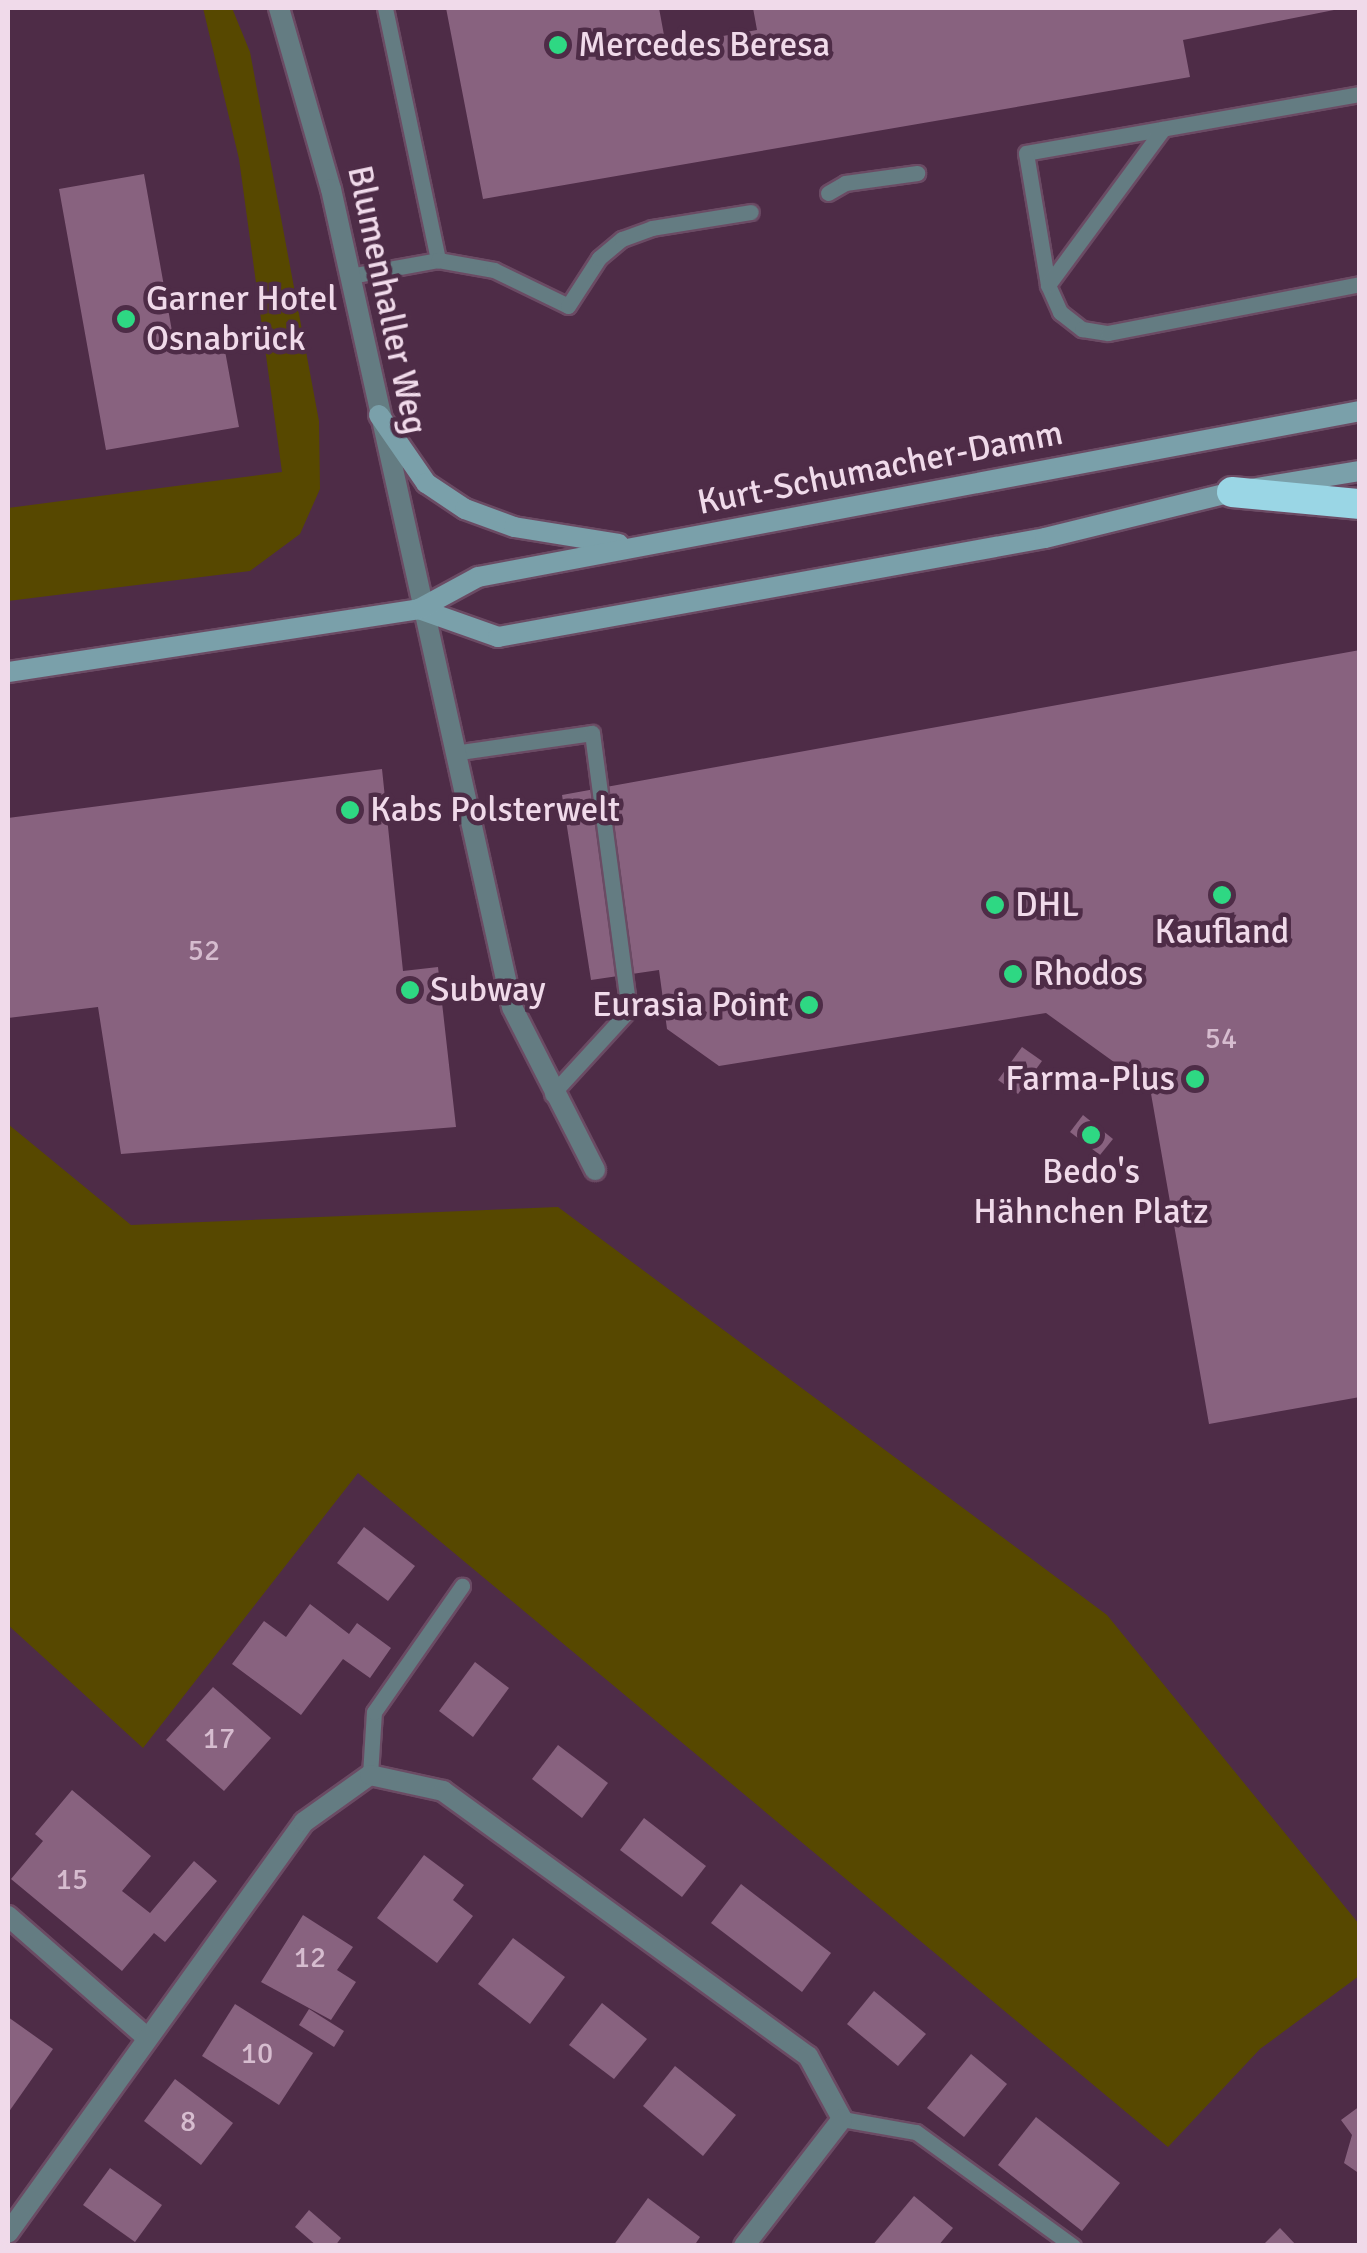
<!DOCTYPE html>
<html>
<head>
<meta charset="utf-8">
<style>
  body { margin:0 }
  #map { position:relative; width:1367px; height:2253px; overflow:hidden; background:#4e2c47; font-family:Signika,sans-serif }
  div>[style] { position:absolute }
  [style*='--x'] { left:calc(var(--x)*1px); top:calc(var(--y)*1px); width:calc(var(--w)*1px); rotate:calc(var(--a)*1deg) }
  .green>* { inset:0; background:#574800 }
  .building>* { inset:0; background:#88627f }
  .roads { filter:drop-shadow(2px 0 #6b4b64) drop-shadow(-2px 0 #6b4b64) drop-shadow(0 2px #6b4b64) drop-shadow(0 -2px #6b4b64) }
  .service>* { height:15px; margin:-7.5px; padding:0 7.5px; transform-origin:7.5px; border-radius:7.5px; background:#647c82 }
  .minor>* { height:20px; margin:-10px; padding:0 10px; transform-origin:10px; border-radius:10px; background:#647c82 }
  .secondary>* { height:20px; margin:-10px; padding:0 10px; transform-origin:10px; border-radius:10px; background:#7aa0aa }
  .motorway>* { height:30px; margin:-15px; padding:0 15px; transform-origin:15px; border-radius:15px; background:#9ad6e5 }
  .dots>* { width:28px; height:28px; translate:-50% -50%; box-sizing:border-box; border:5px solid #4e2c47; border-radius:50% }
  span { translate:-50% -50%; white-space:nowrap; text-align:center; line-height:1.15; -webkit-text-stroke:9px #4e2c47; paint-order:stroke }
  .number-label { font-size:30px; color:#d6bccf }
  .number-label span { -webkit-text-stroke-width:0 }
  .poi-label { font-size:35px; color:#f0daea }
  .left { translate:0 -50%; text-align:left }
  .right { translate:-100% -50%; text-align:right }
  .street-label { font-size:35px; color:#f0daea }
  .frame { position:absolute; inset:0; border:10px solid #f0daea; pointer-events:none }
</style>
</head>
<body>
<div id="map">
  <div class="green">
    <div style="clip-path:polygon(203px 8px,232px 8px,250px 52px,319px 421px,320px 489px,300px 534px,250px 571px,8px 601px,8px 508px,282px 472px,239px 159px)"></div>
    <div style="clip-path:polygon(8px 1124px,131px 1225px,558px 1207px,1107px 1615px,1359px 1924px,1359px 1976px,1260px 2049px,1168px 2147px,358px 1473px,143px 1748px,8px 1625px)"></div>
  </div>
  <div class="building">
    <div style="clip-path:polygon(446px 8px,659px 8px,666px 46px,757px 30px,753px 8px,1339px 9px,1183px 40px,1190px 77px,483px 199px)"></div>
    <div style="clip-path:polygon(144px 174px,175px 348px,223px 340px,239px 427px,106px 450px,59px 189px)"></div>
    <div style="clip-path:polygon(1360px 650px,1360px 1397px,1209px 1424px,1150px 1088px,1046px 1013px,719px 1066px,667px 1029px,659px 970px,591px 980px,562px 795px)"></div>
    <div style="clip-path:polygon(382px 769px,403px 971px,438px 967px,456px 1127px,121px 1154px,98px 1007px,8px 1018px,8px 818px)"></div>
    <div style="clip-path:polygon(1022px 1047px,1042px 1061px,1018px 1094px,998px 1080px)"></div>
    <div style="clip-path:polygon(1083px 1115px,1113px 1139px,1100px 1155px,1070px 1132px)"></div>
    <div style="clip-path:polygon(364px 1527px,415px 1566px,388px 1601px,337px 1563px)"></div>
    <div style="clip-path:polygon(310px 1604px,349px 1634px,357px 1623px,391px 1648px,370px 1678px,343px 1659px,301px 1715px,232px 1664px,264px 1621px,286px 1637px)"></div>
    <div style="clip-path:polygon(475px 1662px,509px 1688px,473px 1737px,439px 1711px)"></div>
    <div style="clip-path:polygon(213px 1687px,271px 1738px,224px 1791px,166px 1740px)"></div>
    <div style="clip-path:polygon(558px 1745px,608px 1783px,582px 1818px,532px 1779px)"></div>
    <div style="clip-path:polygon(72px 1790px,151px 1856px,122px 1891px,150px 1913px,194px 1861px,217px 1881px,165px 1942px,154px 1933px,122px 1971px,11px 1879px,43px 1841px,35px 1834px)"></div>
    <div style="clip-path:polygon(644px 1818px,706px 1866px,682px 1897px,620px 1850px)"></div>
    <div style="clip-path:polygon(424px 1855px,464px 1885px,453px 1900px,473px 1916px,437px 1963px,377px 1918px)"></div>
    <div style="clip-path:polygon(741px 1884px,831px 1953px,802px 1992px,711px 1923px)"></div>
    <div style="clip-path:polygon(303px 1915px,353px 1947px,337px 1970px,356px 1982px,331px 2020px,261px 1982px)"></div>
    <div style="clip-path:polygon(513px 1938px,565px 1977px,530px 2024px,478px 1984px)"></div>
    <div style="clip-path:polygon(874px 1991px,926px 2034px,898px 2066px,847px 2024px)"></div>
    <div style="clip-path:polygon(602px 2003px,647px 2039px,614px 2079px,569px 2045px)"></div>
    <div style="clip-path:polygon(235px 2004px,313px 2053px,279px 2105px,202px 2056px)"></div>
    <div style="clip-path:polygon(309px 2009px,344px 2031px,334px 2047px,299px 2025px)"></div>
    <div style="clip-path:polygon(8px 2017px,53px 2049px,8px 2113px)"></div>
    <div style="clip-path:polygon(971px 2054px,1007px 2084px,964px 2137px,927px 2108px)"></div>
    <div style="clip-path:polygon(675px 2066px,736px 2115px,703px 2156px,643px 2106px)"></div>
    <div style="clip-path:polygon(175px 2079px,233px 2123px,201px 2165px,144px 2121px)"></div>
    <div style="clip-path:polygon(1360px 2106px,1360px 2174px,1344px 2163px,1352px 2135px,1341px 2120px)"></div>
    <div style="clip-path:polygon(1036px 2117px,1120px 2183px,1082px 2231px,998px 2165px)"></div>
    <div style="clip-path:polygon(110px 2168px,162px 2205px,135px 2242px,83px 2205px)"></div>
    <div style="clip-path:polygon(914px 2196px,953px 2228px,938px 2246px,872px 2246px)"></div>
    <div style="clip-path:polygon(648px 2198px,700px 2237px,694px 2246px,613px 2246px)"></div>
    <div style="clip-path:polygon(309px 2210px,341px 2238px,335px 2246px,317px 2246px,295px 2227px)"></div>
    <div style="clip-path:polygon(1280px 2228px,1297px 2246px,1262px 2246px)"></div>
  </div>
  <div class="roads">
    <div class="service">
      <div style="--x:385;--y:8;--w:258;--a:78.1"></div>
      <div style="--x:1360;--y:94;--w:339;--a:170"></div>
      <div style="--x:1026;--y:153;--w:134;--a:80.5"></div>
      <div style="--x:1048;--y:285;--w:30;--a:66"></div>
      <div style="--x:1060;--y:312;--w:28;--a:38"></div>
      <div style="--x:1082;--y:329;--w:26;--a:9"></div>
      <div style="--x:1108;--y:333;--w:257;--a:-11"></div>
      <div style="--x:828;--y:193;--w:20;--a:-30"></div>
      <div style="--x:845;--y:183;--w:73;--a:-7.9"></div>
      <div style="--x:350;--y:276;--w:89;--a:-10.3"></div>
      <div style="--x:438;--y:260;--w:57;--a:10.1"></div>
      <div style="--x:494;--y:270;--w:82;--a:25.9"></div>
      <div style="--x:568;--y:306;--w:57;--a:-57.1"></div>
      <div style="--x:599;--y:258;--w:30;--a:-40"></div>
      <div style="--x:622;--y:239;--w:32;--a:-20"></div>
      <div style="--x:652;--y:228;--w:100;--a:-9.2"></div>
      <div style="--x:1048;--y:285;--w:194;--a:-53.6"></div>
      <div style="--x:460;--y:752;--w:133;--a:-8.2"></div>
      <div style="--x:592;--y:733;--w:279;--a:82.4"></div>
      <div style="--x:629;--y:1010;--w:114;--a:132.5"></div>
      <div style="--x:370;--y:1775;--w:63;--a:-86.4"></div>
      <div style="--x:374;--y:1712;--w:154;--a:-55.1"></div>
      <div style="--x:842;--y:2119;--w:75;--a:10"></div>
      <div style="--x:916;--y:2132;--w:194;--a:36"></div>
    </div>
    <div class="minor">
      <div style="--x:279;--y:8;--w:188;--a:74"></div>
      <div style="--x:331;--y:189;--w:838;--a:77.52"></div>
      <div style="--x:512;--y:1007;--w:183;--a:63"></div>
      <div style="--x:8;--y:1916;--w:182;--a:41.2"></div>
      <div style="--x:8;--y:2233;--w:506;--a:-54.24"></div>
      <div style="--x:304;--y:1822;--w:81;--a:-35.5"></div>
      <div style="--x:370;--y:1775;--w:75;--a:12.4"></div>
      <div style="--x:443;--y:1791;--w:451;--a:36"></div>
      <div style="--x:808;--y:2056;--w:72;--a:61.6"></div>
      <div style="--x:842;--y:2119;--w:160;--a:127.7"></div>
    </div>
    <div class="secondary">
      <div style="--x:379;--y:415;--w:83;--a:55.3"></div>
      <div style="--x:426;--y:483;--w:47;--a:33.7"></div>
      <div style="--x:465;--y:509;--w:52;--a:20.2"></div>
      <div style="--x:514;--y:527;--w:106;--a:9.2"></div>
      <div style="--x:419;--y:609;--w:84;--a:19.5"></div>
      <div style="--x:498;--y:637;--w:556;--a:-10.26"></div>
      <div style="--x:1045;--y:538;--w:193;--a:-13.8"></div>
      <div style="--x:1232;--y:492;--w:130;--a:-9.3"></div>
      <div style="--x:8;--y:672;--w:416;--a:-8.7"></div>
      <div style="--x:419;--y:609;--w:67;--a:-28.5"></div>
      <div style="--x:478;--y:577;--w:897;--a:-10.66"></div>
    </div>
    <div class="motorway">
      <div style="--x:1232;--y:492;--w:129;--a:5.4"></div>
    </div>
  </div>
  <div class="dots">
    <div style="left:558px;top:45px;background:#2ed883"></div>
    <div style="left:126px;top:319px;background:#2ed883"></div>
    <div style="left:350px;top:810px;background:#2ed883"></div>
    <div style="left:1222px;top:895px;background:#2ed883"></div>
    <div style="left:995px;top:905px;background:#2ed883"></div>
    <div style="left:1013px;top:974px;background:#2ed883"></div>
    <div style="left:410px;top:990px;background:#2ed883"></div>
    <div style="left:809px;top:1005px;background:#2ed883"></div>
    <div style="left:1195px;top:1079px;background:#2ed883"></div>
    <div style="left:1091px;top:1135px;background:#2ed883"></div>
  </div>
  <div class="number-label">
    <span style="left:204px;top:951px">52</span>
    <span style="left:1221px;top:1039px">54</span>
    <span style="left:219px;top:1739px">17</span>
    <span style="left:72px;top:1880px">15</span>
    <span style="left:310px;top:1958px">12</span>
    <span style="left:257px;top:2054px">10</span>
    <span style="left:188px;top:2122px">8</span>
  </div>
  <div class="poi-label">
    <span class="left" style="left:578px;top:45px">Mercedes Beresa</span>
    <span class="left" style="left:146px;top:319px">Garner Hotel<br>Osnabrück</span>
    <span class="left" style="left:370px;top:810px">Kabs Polsterwelt</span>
    <span class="left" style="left:1015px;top:905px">DHL</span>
    <span style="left:1222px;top:932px">Kaufland</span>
    <span class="left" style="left:1033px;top:974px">Rhodos</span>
    <span class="left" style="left:430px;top:990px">Subway</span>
    <span class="right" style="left:789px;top:1005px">Eurasia Point</span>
    <span class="right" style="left:1175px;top:1079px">Farma-Plus</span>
    <span style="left:1091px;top:1192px">Bedo's<br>Hähnchen Platz</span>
  </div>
  <div class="street-label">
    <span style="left:387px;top:300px;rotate:78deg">Blumenhaller Weg</span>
    <span style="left:880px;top:468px;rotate:-11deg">Kurt-Schumacher-Damm</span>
  </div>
  <div class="frame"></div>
</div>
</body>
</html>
